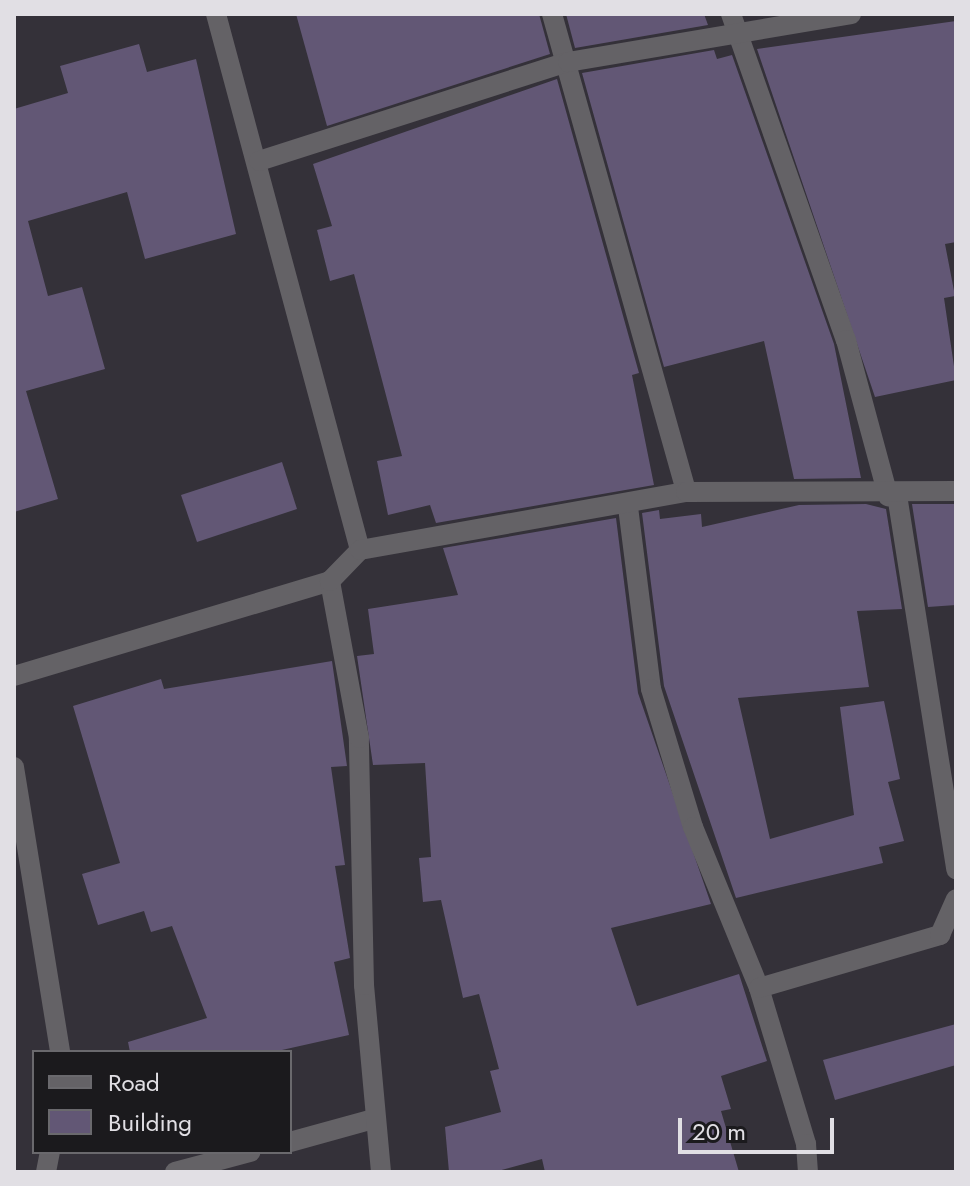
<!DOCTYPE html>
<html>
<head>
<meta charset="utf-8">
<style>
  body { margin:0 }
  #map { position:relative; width:970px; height:1186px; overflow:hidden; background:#343139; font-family:Jost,sans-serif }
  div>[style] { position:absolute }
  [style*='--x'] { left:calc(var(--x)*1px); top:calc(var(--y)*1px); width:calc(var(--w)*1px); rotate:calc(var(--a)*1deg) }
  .building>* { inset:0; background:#625775 }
  .minor>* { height:20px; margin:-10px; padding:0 10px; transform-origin:10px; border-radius:10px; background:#646266 }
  span { translate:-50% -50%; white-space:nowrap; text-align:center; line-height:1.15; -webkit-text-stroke:7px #1b1a1d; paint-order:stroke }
  .frame { position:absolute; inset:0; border:16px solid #e1dfe4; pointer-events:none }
  .legend { position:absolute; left:32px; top:1050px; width:260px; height:104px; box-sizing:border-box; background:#1b1a1d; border:2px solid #6a696d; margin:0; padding:10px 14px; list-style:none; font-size:24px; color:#e1dfe4 }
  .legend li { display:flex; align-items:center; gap:16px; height:40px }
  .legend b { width:40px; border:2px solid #6a696d }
  .scale { position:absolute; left:678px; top:1118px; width:156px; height:36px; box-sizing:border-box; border:4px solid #e1dfe4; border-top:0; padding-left:10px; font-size:24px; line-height:28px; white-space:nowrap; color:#e1dfe4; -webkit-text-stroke:6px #1b1a1d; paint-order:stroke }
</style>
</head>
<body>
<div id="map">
  <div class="building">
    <div style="clip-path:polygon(296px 14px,539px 14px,550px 54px,327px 126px)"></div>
    <div style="clip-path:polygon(566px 14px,704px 14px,708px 25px,575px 48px)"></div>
    <div style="clip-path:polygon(956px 21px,956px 242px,945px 244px,955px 296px,944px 298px,956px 380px,875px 397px,757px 49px)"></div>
    <div style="clip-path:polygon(139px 44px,147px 72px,196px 59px,236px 234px,145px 259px,127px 192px,28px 221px,48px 296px,82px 287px,105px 369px,26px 391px,58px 499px,14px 512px,14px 109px,68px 93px,60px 66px)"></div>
    <div style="clip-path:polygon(714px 50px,717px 59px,732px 55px,834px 344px,861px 478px,794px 479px,764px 341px,664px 367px,582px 73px)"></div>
    <div style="clip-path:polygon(557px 79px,639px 373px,632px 375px,654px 485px,436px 523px,430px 505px,388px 515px,377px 461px,402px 456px,354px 274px,330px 281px,317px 230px,332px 226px,313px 164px)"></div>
    <div style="clip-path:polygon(282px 462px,297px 509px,197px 542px,181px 495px)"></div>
    <div style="clip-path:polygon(866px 504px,886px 509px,902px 609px,857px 611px,869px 687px,738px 698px,770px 839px,854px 815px,840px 707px,884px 701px,900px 779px,888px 782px,904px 841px,879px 847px,883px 863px,736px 898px,664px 686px,642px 513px,659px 510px,660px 519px,701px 514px,702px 527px,799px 505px)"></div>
    <div style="clip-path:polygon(912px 504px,956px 504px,956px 605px,928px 607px)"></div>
    <div style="clip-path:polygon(616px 518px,638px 693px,711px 904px,611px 928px,637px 1006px,739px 974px,767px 1061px,721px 1076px,731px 1109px,721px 1111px,739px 1172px,545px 1172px,542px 1159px,494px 1172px,449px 1172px,445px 1127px,501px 1112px,490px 1071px,499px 1069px,479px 994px,463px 998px,441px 900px,423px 902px,419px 858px,431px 857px,425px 763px,373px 765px,357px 656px,374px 654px,368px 609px,458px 595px,443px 548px)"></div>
    <div style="clip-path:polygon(332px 661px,347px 766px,331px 767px,345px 865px,335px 866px,350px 958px,334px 962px,349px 1035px,273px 1052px,130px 1052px,128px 1042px,207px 1018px,172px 926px,151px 932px,144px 911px,98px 925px,82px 874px,120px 863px,73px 706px,161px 679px,164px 689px)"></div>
    <div style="clip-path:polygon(956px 1024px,956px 1065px,835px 1100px,823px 1060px)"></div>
  </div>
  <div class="minor">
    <div style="--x:216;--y:14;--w:555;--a:74.96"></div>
    <div style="--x:552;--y:14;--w:496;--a:74.3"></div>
    <div style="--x:731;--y:14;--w:346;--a:70.6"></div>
    <div style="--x:846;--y:340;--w:162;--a:74.9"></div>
    <div style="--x:259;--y:161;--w:324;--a:-17.8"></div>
    <div style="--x:568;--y:62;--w:287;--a:-9.6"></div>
    <div style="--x:897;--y:495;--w:379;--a:81"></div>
    <div style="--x:628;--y:507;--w:183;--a:82.8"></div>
    <div style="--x:651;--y:689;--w:144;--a:73.1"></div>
    <div style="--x:693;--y:827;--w:174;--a:67.7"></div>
    <div style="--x:759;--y:988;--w:163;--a:73.2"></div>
    <div style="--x:806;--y:1144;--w:28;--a:86"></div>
    <div style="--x:14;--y:676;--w:330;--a:-16.7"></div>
    <div style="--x:14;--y:767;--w:289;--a:80.8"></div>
    <div style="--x:759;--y:988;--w:189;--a:-16.3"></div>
    <div style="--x:940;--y:935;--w:39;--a:-66"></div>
    <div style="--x:290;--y:1142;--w:86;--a:-15.5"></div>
    <div style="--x:46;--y:1172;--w:20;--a:-79"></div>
    <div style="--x:175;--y:1172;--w:78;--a:-14.9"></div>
    <div style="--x:381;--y:1172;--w:188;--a:-95.2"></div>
    <div style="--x:364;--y:985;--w:247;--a:-91.2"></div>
    <div style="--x:359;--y:738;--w:160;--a:-100.5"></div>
    <div style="--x:330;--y:581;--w:43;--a:-45.9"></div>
    <div style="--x:360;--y:550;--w:331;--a:-10.1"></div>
    <div style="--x:686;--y:492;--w:270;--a:-0.2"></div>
  </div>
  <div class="frame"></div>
  <ul class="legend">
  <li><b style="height:10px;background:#646266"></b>Road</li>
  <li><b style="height:22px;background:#625775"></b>Building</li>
  </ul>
  <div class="scale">20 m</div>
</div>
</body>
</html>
